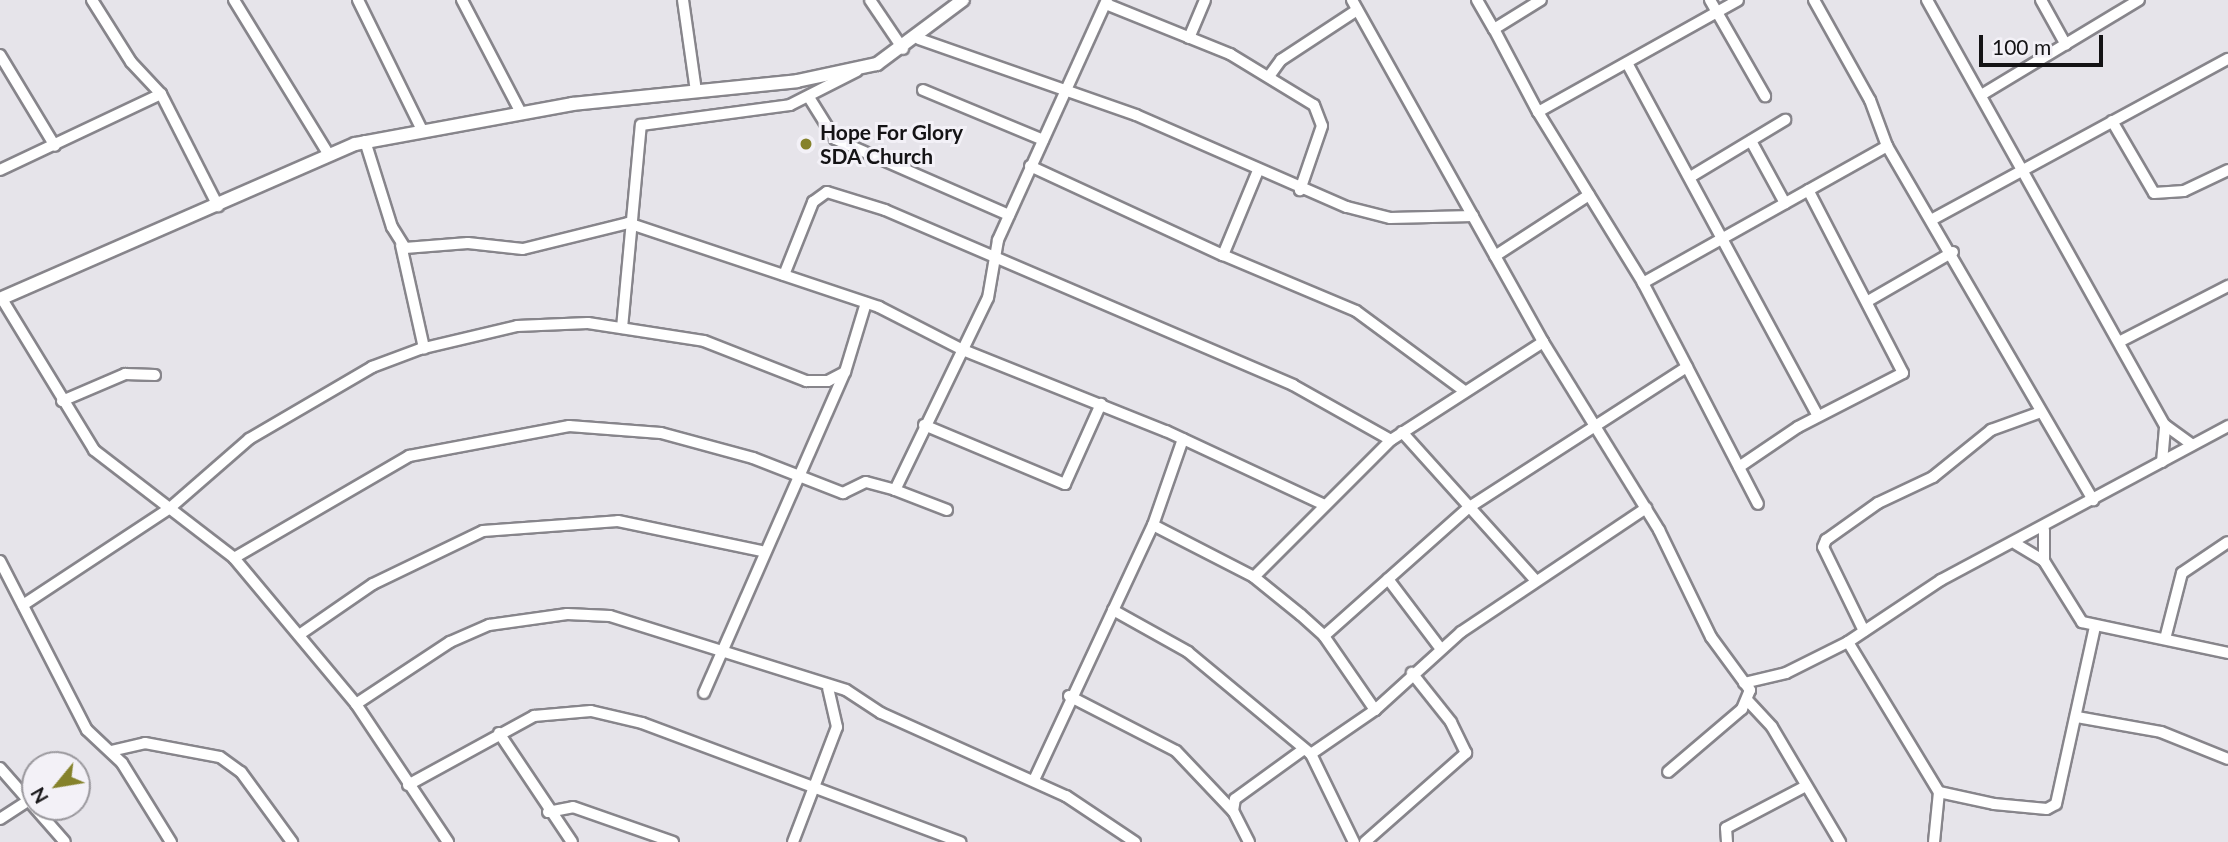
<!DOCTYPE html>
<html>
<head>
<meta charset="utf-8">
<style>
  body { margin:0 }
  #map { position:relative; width:2228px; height:842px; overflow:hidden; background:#e6e4ea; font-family:Lato,sans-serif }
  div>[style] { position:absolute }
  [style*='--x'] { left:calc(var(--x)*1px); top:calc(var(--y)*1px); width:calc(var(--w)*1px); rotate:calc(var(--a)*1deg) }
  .roads { filter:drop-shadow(2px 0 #87858b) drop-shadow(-2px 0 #87858b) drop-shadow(0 2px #87858b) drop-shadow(0 -2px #87858b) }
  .minor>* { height:10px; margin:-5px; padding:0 5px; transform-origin:5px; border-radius:5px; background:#fff }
  .tertiary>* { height:12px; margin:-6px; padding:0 6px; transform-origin:6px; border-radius:6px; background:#fff }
  .dots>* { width:19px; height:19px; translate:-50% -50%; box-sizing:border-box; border:4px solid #f3f1f7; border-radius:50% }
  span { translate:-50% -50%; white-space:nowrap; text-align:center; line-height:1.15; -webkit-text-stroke:6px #f3f1f7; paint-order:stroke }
  .poi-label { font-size:21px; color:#141315; font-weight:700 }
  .left { translate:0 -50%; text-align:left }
  .north { position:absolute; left:21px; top:751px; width:70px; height:70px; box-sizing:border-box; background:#f3f1f7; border:2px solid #9a989d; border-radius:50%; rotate:240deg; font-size:19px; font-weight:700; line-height:28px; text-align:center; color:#141315 }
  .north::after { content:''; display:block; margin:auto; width:24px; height:32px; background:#85822b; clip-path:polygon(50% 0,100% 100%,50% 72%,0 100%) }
  .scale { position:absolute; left:1979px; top:35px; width:124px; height:32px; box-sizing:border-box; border:4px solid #141315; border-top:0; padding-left:9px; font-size:21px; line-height:24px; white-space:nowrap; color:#141315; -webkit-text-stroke:5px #f3f1f7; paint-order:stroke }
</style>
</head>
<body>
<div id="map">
  <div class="roads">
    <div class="minor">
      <div style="--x:92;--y:0;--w:73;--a:57.8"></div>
      <div style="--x:131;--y:62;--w:44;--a:46.8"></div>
      <div style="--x:161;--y:94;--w:126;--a:63"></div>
      <div style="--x:234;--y:0;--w:182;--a:58.5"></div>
      <div style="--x:358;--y:0;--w:145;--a:63.8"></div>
      <div style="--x:462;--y:0;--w:127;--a:62.4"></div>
      <div style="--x:683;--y:0;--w:92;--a:81.9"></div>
      <div style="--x:870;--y:0;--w:59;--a:56"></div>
      <div style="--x:1352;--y:0;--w:392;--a:60.8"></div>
      <div style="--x:1543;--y:342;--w:221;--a:58.3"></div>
      <div style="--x:1659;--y:530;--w:119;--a:64.1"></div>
      <div style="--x:1711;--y:637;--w:66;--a:53.7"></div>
      <div style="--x:1750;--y:690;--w:21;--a:113"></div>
      <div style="--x:1742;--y:709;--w:97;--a:139.6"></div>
      <div style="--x:1477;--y:0;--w:34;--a:60"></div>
      <div style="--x:1494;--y:29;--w:55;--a:-31.7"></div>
      <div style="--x:1710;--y:0;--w:111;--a:60.2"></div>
      <div style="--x:1814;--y:0;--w:115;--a:60.8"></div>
      <div style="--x:1870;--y:100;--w:49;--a:69.7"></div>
      <div style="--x:1887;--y:146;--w:410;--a:59.8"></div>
      <div style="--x:1927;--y:0;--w:487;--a:60.8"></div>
      <div style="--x:2165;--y:425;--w:32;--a:36"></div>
      <div style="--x:2041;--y:0;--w:51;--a:60.9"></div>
      <div style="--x:1106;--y:4;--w:134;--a:22"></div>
      <div style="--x:1230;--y:54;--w:98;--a:31.3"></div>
      <div style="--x:1314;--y:105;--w:22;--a:69"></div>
      <div style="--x:1322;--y:126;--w:68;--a:109"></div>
      <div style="--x:1494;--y:29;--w:94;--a:62.1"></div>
      <div style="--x:1538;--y:112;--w:229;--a:-29.2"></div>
      <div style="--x:1189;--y:38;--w:41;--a:-67.2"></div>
      <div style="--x:919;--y:39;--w:230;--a:19.3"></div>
      <div style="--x:1136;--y:115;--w:230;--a:23.6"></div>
      <div style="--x:1347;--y:207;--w:44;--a:14.3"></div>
      <div style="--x:1390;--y:218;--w:83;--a:-1.4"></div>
      <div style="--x:0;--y:55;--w:106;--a:58.9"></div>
      <div style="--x:1627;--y:63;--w:401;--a:61.6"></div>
      <div style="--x:1270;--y:75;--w:19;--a:-54"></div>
      <div style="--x:1281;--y:60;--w:91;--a:-33.3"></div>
      <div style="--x:923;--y:90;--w:130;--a:22.6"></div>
      <div style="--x:1983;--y:94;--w:182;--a:-31.1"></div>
      <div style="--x:810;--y:99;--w:47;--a:58"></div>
      <div style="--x:835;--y:139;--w:190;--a:23.6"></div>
      <div style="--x:1538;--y:112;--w:201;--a:58.4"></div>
      <div style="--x:2112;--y:121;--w:83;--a:59.7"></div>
      <div style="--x:2154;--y:193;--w:30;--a:-4"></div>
      <div style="--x:2184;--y:191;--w:49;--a:-25.5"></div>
      <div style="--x:365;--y:141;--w:90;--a:72.6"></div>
      <div style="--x:392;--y:227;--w:25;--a:58"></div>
      <div style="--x:405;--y:248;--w:63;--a:-4.5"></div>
      <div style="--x:468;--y:243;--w:55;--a:6.2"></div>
      <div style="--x:523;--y:249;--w:108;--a:-13.9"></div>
      <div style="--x:628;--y:223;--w:265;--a:18.5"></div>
      <div style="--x:879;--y:307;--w:94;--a:27.1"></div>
      <div style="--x:963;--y:350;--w:219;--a:21.8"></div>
      <div style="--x:1166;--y:431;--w:175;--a:25"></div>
      <div style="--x:1751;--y:141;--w:71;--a:61.3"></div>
      <div style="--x:1030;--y:166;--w:213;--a:24.8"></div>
      <div style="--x:0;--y:170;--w:178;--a:-25.3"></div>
      <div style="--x:1257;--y:173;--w:89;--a:112.5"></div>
      <div style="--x:1223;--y:255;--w:144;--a:22.8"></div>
      <div style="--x:1356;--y:311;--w:133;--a:36.4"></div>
      <div style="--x:1692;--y:176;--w:109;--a:-31.1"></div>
      <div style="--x:1933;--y:219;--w:336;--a:-28.5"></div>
      <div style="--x:401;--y:245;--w:106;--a:77.4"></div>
      <div style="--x:1495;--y:256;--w:112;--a:-33"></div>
      <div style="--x:784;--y:275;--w:79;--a:-68.3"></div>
      <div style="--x:813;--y:202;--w:17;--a:-36"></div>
      <div style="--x:827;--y:192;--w:61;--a:17.2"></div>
      <div style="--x:885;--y:210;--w:444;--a:23.2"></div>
      <div style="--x:1293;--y:385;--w:112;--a:29.3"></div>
      <div style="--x:2;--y:299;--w:177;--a:58.6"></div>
      <div style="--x:94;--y:450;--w:177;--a:37.6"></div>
      <div style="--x:234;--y:558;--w:190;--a:50.1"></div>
      <div style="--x:356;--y:704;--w:166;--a:56.3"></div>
      <div style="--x:1868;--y:301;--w:98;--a:-30"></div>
      <div style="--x:622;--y:328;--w:204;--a:-84.7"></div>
      <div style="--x:641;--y:125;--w:150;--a:-7.6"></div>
      <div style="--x:790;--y:105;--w:75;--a:-26.9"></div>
      <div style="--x:2119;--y:342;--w:123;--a:-27.2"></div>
      <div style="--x:1687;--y:367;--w:95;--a:-117.6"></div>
      <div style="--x:1643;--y:283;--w:280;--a:-29.3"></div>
      <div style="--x:62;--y:401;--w:69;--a:-23.2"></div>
      <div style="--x:125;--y:374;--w:30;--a:2"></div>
      <div style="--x:924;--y:425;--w:153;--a:22.7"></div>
      <div style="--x:1065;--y:484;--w:88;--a:-65.8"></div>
      <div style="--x:1402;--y:432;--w:200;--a:48"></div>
      <div style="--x:1183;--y:439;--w:91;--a:109.2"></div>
      <div style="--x:1153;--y:525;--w:114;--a:27.2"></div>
      <div style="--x:1254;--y:577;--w:60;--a:39"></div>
      <div style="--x:1301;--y:615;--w:31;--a:42"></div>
      <div style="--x:1324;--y:636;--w:90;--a:55.4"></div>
      <div style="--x:1375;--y:710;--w:78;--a:145.5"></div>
      <div style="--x:2162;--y:462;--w:37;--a:-85"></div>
      <div style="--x:1739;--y:467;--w:71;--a:-34.1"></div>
      <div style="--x:1798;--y:427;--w:118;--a:-27.2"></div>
      <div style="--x:1903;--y:373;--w:206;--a:-117.4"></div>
      <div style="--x:947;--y:510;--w:56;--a:-159"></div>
      <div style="--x:895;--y:490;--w:213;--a:-64.2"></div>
      <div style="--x:988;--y:298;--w:59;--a:-80.2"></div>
      <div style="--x:998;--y:240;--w:264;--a:-65.6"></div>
      <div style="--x:2044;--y:530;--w:31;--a:90"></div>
      <div style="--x:2044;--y:561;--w:72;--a:58.1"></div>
      <div style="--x:2082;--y:622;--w:149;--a:12"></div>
      <div style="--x:2016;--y:544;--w:33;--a:31"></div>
      <div style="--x:234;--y:558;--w:203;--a:-30.2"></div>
      <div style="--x:409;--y:456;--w:163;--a:-10.6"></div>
      <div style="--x:569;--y:426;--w:92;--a:4.4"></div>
      <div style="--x:661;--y:433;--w:95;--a:15.2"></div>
      <div style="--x:753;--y:458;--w:97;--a:21.3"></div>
      <div style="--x:843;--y:493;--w:25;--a:-26"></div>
      <div style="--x:866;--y:482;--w:30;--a:15"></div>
      <div style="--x:0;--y:561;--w:190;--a:62.8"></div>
      <div style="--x:87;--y:730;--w:48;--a:43.3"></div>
      <div style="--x:122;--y:763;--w:93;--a:58.2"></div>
      <div style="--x:1254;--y:577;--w:194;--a:-45"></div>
      <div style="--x:1391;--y:440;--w:181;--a:-32.8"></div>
      <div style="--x:1388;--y:579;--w:88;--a:52.9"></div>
      <div style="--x:23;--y:605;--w:176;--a:-33.4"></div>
      <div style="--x:170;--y:508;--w:105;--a:-41.1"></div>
      <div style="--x:249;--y:439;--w:143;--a:-30.3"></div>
      <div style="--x:372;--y:367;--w:51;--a:-20.6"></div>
      <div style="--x:420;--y:349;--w:100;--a:-13.3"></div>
      <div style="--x:517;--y:326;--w:71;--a:-2.4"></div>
      <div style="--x:588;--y:323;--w:117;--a:8.8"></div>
      <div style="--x:704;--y:341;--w:110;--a:21.4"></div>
      <div style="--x:806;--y:381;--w:22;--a:0"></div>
      <div style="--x:828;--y:381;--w:19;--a:-28"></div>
      <div style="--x:1113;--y:610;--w:86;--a:29.2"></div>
      <div style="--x:1188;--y:652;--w:160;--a:39.7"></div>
      <div style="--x:1311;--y:754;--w:98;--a:64"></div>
      <div style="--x:1864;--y:631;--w:93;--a:-116"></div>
      <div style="--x:1823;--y:547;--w:8;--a:-67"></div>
      <div style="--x:1826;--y:540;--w:64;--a:-35.4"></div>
      <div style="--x:1878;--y:503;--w:61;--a:-25.3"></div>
      <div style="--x:1933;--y:477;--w:75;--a:-39"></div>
      <div style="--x:1991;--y:430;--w:53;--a:-19.8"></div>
      <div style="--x:299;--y:635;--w:90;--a:-34.6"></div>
      <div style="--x:373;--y:584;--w:122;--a:-25.7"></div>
      <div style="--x:483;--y:531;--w:135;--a:-4.2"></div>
      <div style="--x:618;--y:521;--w:146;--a:11.8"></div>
      <div style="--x:1324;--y:636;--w:193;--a:-41.6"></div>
      <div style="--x:1468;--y:508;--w:260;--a:-32.8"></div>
      <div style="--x:1687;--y:367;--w:154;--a:62.6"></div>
      <div style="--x:2165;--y:639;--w:68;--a:-75.6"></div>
      <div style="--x:2182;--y:573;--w:55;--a:-34"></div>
      <div style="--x:1848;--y:642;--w:175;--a:58.8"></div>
      <div style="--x:1939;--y:792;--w:50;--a:95.7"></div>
      <div style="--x:1744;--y:683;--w:43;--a:-13.4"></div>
      <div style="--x:1786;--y:673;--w:69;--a:-26.6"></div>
      <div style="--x:1848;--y:642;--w:112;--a:-33.7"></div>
      <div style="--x:1941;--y:580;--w:326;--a:-28.2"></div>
      <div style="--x:704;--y:693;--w:351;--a:-66.3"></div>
      <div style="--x:845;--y:372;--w:72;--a:-73.1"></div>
      <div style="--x:1069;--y:696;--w:120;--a:27.2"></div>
      <div style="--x:1176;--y:751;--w:83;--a:46.5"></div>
      <div style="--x:1748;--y:701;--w:35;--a:47"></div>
      <div style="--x:1772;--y:727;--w:134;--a:59.4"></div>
      <div style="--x:356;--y:704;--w:113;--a:-33.4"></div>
      <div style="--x:450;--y:642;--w:43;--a:-23.6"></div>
      <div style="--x:489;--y:625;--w:79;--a:-8"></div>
      <div style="--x:567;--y:614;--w:43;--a:2.7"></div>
      <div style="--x:610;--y:616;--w:247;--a:17.4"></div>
      <div style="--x:846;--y:690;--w:42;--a:33.3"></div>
      <div style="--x:881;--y:713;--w:203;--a:24.2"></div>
      <div style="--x:1066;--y:796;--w:83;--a:33.7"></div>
      <div style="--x:1375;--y:710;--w:116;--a:-42.2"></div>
      <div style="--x:1461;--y:632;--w:223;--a:-33.8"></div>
      <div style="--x:2077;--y:717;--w:85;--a:10.1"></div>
      <div style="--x:2161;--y:732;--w:72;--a:21.9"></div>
      <div style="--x:499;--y:733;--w:131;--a:56.2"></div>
      <div style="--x:111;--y:751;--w:35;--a:-13"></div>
      <div style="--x:145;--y:743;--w:76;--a:10.6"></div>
      <div style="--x:220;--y:757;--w:26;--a:36"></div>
      <div style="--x:241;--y:772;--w:87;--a:53.9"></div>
      <div style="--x:0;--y:768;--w:98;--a:48.7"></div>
      <div style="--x:1034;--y:780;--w:281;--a:-65"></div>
      <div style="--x:408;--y:785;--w:144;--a:-28.7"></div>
      <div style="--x:534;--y:716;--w:57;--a:-5"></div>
      <div style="--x:591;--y:711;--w:52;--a:13.2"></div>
      <div style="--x:642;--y:723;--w:340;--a:20.5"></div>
      <div style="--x:1939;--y:792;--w:56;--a:12.3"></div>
      <div style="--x:1994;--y:804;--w:53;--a:5.4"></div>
      <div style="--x:2047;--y:809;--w:10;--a:-29"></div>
      <div style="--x:2056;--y:804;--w:182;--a:-77.6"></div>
      <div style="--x:548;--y:812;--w:25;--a:-11"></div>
      <div style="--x:573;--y:807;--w:106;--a:19.3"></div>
      <div style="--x:0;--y:819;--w:31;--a:-33"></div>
      <div style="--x:793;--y:842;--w:123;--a:-69.1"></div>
      <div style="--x:837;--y:727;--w:39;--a:-103"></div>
      <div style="--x:1249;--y:842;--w:35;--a:-117"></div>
      <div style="--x:1233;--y:811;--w:12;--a:-81"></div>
      <div style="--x:1235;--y:799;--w:85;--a:-35.9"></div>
      <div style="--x:1365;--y:842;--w:135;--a:-41.4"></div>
      <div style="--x:1466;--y:753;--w:34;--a:-116"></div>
      <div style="--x:1451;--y:722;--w:63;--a:-128.5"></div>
      <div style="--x:1727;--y:842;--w:14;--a:-94"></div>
      <div style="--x:1726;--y:828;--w:90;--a:-27.7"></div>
    </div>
    <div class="tertiary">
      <div style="--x:0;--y:299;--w:387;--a:-23.6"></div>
      <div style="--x:355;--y:144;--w:221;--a:-10.4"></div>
      <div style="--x:572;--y:104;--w:226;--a:-5.8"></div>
      <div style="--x:797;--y:81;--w:82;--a:-12"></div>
      <div style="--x:877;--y:64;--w:107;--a:-36.7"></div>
    </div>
  </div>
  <div class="dots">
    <div style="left:806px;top:144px;background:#85822b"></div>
  </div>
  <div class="poi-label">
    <span class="left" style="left:820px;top:144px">Hope For Glory<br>SDA Church</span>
  </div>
  <div class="north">N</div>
  <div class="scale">100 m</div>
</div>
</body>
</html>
